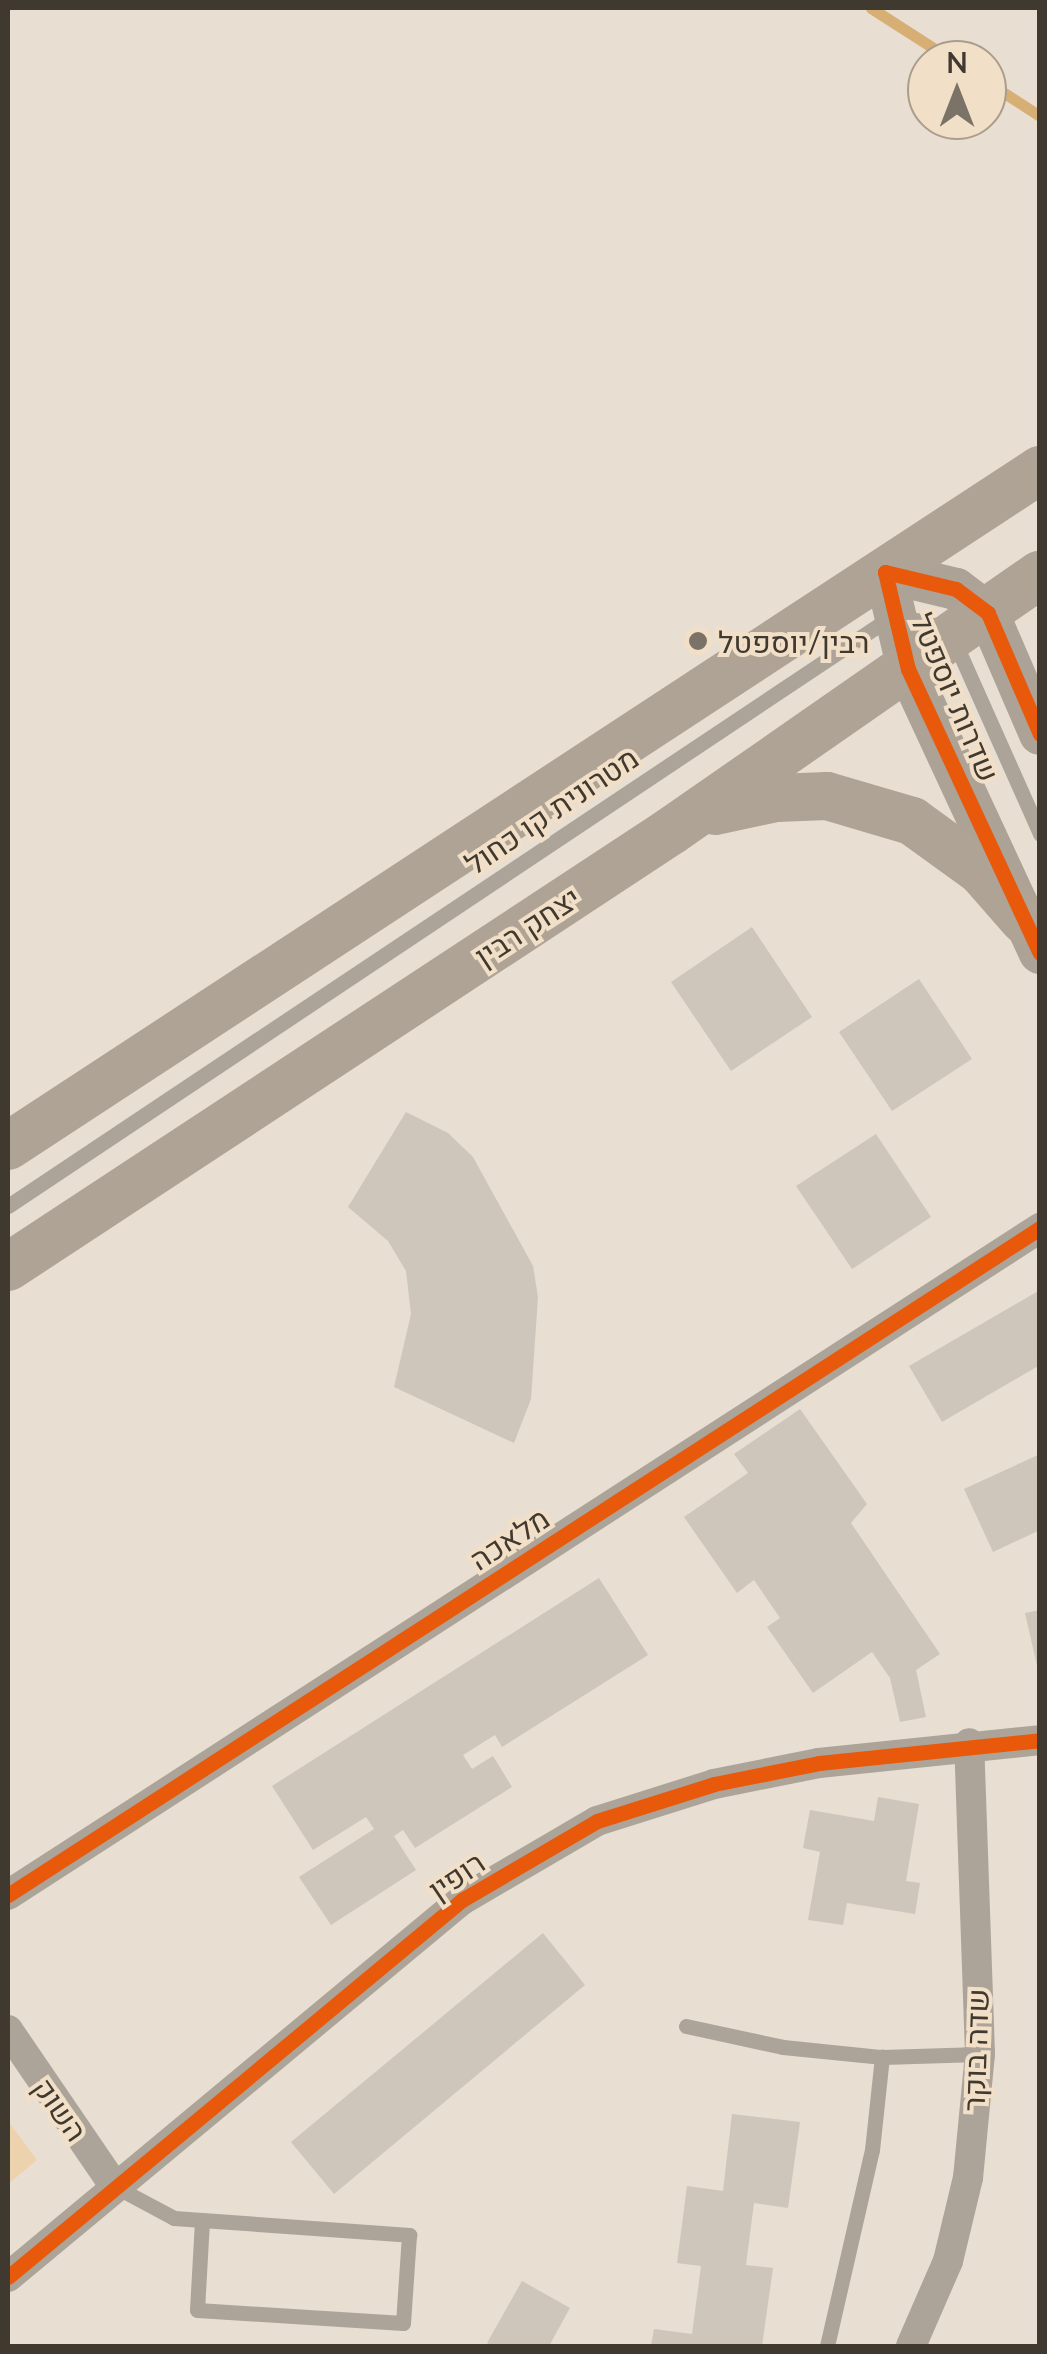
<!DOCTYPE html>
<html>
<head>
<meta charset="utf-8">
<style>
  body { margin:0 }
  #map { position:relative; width:1047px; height:2354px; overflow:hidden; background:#e8ded1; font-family:Lato,Heebo,sans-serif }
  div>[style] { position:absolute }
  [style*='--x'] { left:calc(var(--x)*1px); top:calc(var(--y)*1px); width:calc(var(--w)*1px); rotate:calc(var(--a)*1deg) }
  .green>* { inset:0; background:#edd2ae }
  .stream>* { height:11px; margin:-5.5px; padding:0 5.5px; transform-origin:5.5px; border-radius:5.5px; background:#d7af75 }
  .building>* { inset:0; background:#cec6bb }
  .lane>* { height:15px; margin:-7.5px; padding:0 7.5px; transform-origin:7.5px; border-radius:7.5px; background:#aca499 }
  .street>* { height:30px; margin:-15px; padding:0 15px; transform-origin:15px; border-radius:15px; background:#aca499 }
  .secondary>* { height:42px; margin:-21px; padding:0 21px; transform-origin:21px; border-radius:21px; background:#aca296 }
  .primary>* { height:48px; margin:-24px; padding:0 24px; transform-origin:24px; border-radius:24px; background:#aea395 }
  .cycleway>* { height:15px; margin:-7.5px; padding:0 7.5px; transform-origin:7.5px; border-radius:7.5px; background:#e8590c }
  .dots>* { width:28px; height:28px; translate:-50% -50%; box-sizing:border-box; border:5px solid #f2dfc7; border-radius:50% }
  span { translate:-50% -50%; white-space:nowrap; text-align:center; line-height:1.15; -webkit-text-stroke:8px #f2dfc7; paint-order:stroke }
  .poi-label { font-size:30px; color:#403930 }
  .left { translate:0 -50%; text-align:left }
  .street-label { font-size:30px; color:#403930 }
  .frame { position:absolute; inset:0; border:10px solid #403930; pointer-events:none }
  .north { position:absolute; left:907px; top:40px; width:100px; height:100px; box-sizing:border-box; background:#f2dfc7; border:2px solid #ab9d8b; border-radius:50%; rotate:0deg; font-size:28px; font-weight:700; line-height:40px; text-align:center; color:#403930 }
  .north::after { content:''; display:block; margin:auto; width:35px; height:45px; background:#7b7368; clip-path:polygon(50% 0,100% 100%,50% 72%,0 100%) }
</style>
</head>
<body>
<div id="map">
  <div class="green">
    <div style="clip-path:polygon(8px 2121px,37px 2160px,8px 2184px)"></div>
  </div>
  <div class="stream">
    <div style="--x:871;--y:8;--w:96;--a:32.7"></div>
    <div style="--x:987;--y:82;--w:63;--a:32.7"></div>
  </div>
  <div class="building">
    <div style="clip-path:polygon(752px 927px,812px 1017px,731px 1071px,671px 982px)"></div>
    <div style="clip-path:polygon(919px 979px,972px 1059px,892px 1111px,839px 1032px)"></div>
    <div style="clip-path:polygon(406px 1112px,448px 1133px,473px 1157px,533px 1266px,538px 1297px,531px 1399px,514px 1443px,394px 1387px,411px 1314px,406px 1271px,388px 1241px,348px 1207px)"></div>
    <div style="clip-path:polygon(876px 1134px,931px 1217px,852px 1269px,796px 1186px)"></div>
    <div style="clip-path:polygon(1040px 1290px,1040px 1365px,942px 1422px,909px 1366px)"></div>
    <div style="clip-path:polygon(800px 1409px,867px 1504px,851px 1523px,940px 1654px,916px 1670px,926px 1717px,900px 1722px,890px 1678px,872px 1652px,813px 1693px,767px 1627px,780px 1618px,754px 1580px,737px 1593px,684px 1517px,748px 1473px,734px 1454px)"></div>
    <div style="clip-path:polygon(1040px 1454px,1040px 1530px,993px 1552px,964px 1489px)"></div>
    <div style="clip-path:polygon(599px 1578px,648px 1655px,502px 1747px,495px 1735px,463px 1755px,472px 1769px,493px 1756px,512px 1787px,415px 1848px,403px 1830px,394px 1836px,416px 1870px,331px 1925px,299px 1877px,374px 1829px,366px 1817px,313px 1850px,272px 1786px)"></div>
    <div style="clip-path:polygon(1040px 1610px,1040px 1669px,1038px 1670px,1025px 1613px)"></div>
    <div style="clip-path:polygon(878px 1797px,919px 1804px,906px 1881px,920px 1883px,915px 1914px,847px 1903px,843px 1925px,808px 1920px,820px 1852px,803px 1848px,810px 1810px,874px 1821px)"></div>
    <div style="clip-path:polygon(543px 1933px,585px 1985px,334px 2194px,291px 2142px)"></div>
    <div style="clip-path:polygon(732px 2114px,800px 2122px,788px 2208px,754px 2203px,746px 2265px,773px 2268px,762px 2346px,651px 2346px,654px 2329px,692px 2334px,701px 2266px,677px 2263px,687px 2186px,723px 2191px)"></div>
    <div style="clip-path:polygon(522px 2281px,570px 2308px,549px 2346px,493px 2346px,487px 2343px)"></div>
  </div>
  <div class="lane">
    <div style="--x:8;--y:1206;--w:1061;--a:-33.71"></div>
    <div style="--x:891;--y:617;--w:35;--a:7"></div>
    <div style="--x:926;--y:621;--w:30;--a:30"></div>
    <div style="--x:952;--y:636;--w:217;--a:66"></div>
    <div style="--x:686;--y:2026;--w:99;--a:12.2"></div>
    <div style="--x:783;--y:2047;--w:100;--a:5.8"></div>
    <div style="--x:882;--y:2057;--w:98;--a:-1.8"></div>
    <div style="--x:116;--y:2187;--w:66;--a:28.1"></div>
    <div style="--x:174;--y:2218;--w:28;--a:4"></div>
    <div style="--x:202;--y:2220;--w:208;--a:4.1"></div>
    <div style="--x:409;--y:2235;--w:88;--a:93.9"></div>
    <div style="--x:403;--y:2323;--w:206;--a:-176.4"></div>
    <div style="--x:197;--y:2310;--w:90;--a:-86.8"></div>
    <div style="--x:827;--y:2346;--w:201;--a:-77.1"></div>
    <div style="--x:872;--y:2150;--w:94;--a:-83.9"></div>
  </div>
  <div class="street">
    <div style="--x:8;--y:1895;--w:1229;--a:-32.88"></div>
    <div style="--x:8;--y:2030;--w:190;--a:55.7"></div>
    <div style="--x:8;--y:2277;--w:590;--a:-39.71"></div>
    <div style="--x:462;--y:1900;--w:156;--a:-30.3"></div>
    <div style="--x:597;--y:1821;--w:123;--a:-17.5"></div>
    <div style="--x:714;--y:1784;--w:107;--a:-11.3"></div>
    <div style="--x:819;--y:1763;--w:222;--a:-5.9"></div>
    <div style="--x:911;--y:2346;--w:93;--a:-66.5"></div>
    <div style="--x:948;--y:2261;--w:85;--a:-76.5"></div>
    <div style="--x:968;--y:2178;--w:125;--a:-84.5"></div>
    <div style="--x:980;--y:2054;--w:311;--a:-92"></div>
  </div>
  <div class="secondary">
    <div style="--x:1040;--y:734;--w:132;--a:-113.3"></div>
    <div style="--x:988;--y:613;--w:40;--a:-143"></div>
    <div style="--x:956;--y:589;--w:73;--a:-166.5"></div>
    <div style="--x:885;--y:572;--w:100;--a:76.7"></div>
    <div style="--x:908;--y:669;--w:313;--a:65.1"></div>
  </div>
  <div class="primary">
    <div style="--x:715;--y:811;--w:62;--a:-12"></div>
    <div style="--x:776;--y:798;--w:51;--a:-2.2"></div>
    <div style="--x:827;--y:796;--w:89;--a:16.4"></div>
    <div style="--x:912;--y:821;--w:85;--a:35.9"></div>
    <div style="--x:981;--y:871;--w:65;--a:48.7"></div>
    <div style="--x:8;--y:1146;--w:1234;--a:-33.23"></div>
    <div style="--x:8;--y:1267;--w:794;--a:-33.33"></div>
    <div style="--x:671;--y:831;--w:449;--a:-34.8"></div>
  </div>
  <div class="cycleway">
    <div style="--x:1040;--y:734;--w:132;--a:-113.3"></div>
    <div style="--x:988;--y:613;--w:40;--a:-143"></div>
    <div style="--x:956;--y:589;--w:73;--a:-166.5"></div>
    <div style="--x:885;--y:572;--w:100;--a:76.7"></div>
    <div style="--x:908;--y:669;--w:313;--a:65.1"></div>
    <div style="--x:8;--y:1895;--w:1229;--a:-32.88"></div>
    <div style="--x:8;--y:2277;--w:590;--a:-39.71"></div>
    <div style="--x:462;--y:1900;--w:156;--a:-30.3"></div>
    <div style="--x:597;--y:1821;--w:123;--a:-17.5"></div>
    <div style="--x:714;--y:1784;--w:107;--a:-11.3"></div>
    <div style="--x:819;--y:1763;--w:222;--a:-5.9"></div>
  </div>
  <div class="dots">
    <div style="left:698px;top:641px;background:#7b7368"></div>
  </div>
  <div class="poi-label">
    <span class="left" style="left:718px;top:641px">רבין/יוספטל</span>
  </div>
  <div class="street-label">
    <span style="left:956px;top:697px;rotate:67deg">שדרות יוספטל</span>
    <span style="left:551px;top:810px;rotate:-34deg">מטרונית קו כחול</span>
    <span style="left:527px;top:926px;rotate:-33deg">יצחק רבין</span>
    <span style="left:509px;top:1538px;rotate:-33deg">מלאכה</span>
    <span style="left:456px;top:1875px;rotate:-34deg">רופין</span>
    <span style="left:975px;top:2050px;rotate:-88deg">שדה בוקר</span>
    <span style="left:61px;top:2109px;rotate:55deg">השוק</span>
  </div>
  <div class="frame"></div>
  <div class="north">N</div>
</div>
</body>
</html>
